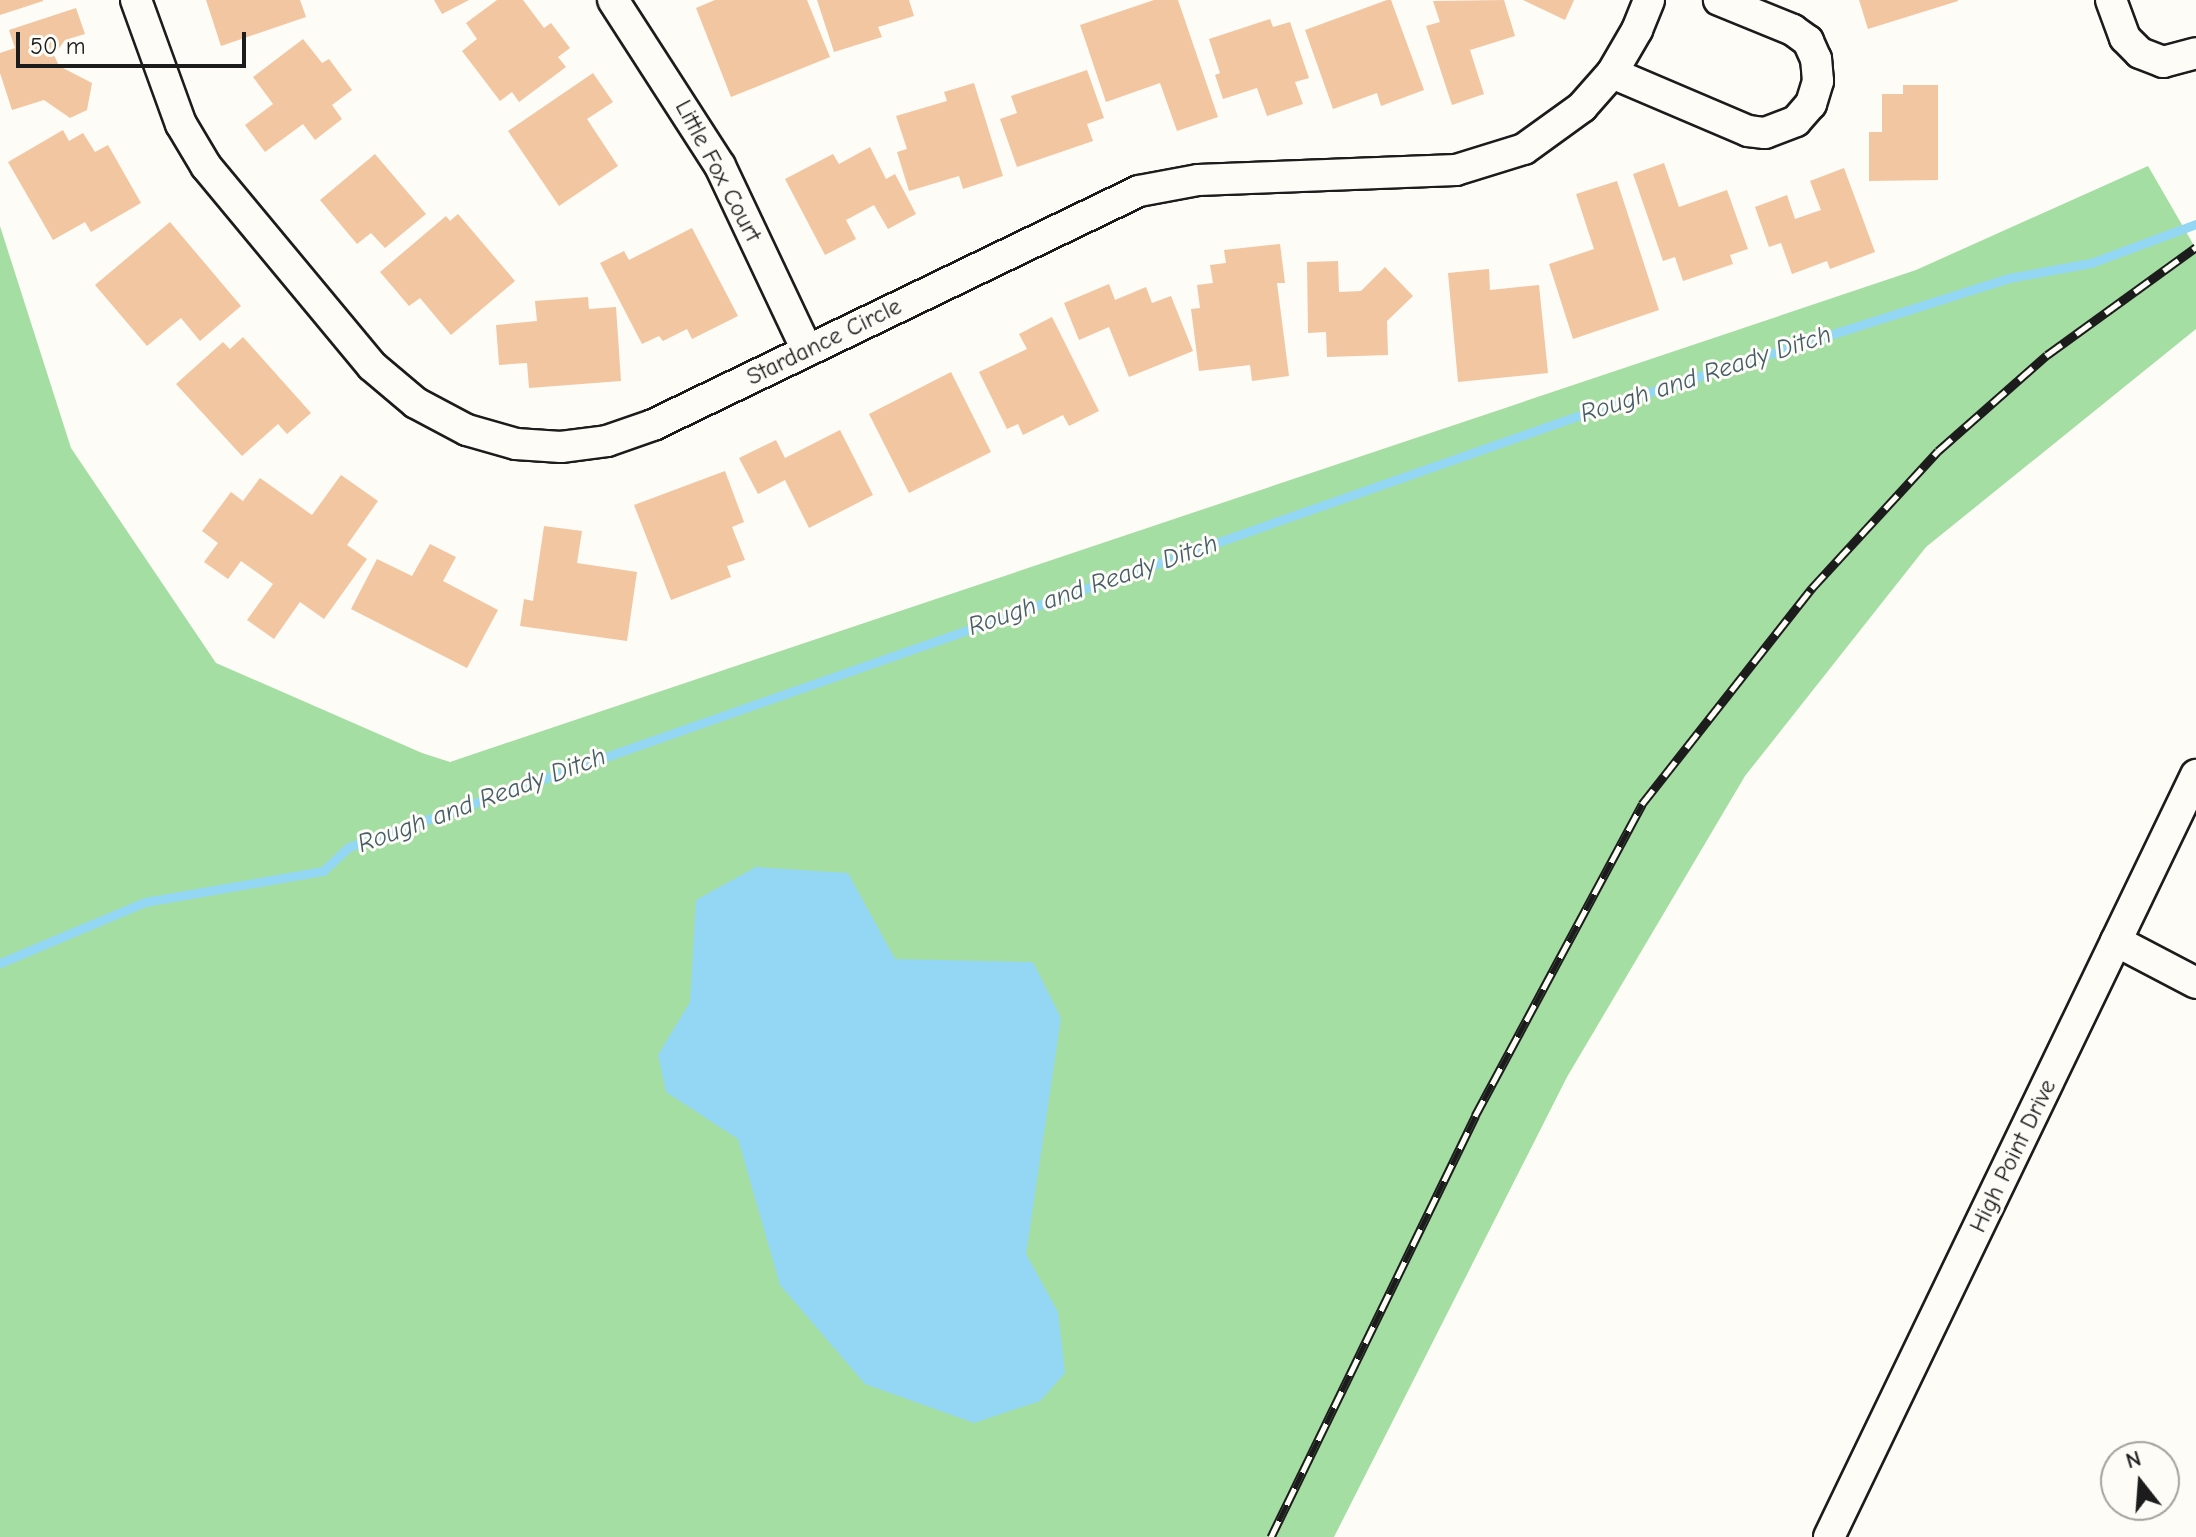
<!DOCTYPE html>
<html>
<head>
<meta charset="utf-8">
<style>
  body { margin:0 }
  #map { position:relative; width:2196px; height:1537px; overflow:hidden; background:#fdfcf7; font-family:"Comic Neue",sans-serif }
  div>[style] { position:absolute }
  [style*='--x'] { left:calc(var(--x)*1px); top:calc(var(--y)*1px); width:calc(var(--w)*1px); rotate:calc(var(--a)*1deg) }
  .green>* { inset:0; background:#a4dea3 }
  .water>* { inset:0; background:#93d7f5 }
  .stream>* { height:9px; margin:-4.5px; padding:0 4.5px; transform-origin:4.5px; border-radius:4.5px; background:#93d7f5 }
  .building>* { inset:0; background:#f2c6a1 }
  .roads { filter:drop-shadow(2px 0 #1c1c1c) drop-shadow(-2px 0 #1c1c1c) drop-shadow(0 2px #1c1c1c) drop-shadow(0 -2px #1c1c1c) }
  .minor>* { height:30px; margin:-15px; padding:0 15px; transform-origin:15px; border-radius:15px; background:#fdfcf7 }
  .rail>* { height:9px; margin-top:-4.5px; transform-origin:0; background:repeating-linear-gradient(90deg,#fdfcf7 0 18px,#1c1c1c 0 36px); box-sizing:border-box; border-block:2px solid #1c1c1c }
  span { translate:-50% -50%; white-space:nowrap; text-align:center; line-height:1.15; -webkit-text-stroke:6px #fdfcf7; paint-order:stroke }
  .street-label { font-size:24px; color:#1c1c1c }
  .water-label { font-size:26px; color:#465d68; font-style:italic }
  .north { position:absolute; left:2100px; top:1441px; width:80px; height:80px; box-sizing:border-box; background:#fdfcf7; border:2px solid #a3a29f; border-radius:50%; rotate:343deg; font-size:22px; font-weight:700; line-height:32px; text-align:center; color:#1c1c1c }
  .north::after { content:''; display:block; margin:auto; width:28px; height:36px; background:#1c1c1c; clip-path:polygon(50% 0,100% 100%,50% 72%,0 100%) }
  .scale { position:absolute; left:16px; top:32px; width:230px; height:36px; box-sizing:border-box; border:4px solid #1c1c1c; border-top:0; padding-left:10px; font-size:24px; line-height:28px; white-space:nowrap; color:#1c1c1c; -webkit-text-stroke:6px #fdfcf7; paint-order:stroke }
</style>
</head>
<body>
<div id="map">
  <div class="green">
    <div style="clip-path:polygon(2148px 166px,2196px 249px,2196px 329px,1926px 547px,1745px 776px,1567px 1077px,1334px 1537px,0 1537px,0 226px,71px 448px,216px 663px,422px 753px,450px 762px,1916px 270px)"></div>
  </div>
  <div class="water">
    <div style="clip-path:polygon(756px 867px,848px 873px,895px 959px,1033px 962px,1061px 1018px,1026px 1254px,1058px 1312px,1065px 1373px,1040px 1401px,974px 1423px,865px 1384px,780px 1285px,738px 1139px,666px 1092px,658px 1055px,690px 1002px,696px 900px)"></div>
  </div>
  <div class="stream">
    <div style="--x:0;--y:963;--w:157;--a:-22.8"></div>
    <div style="--x:145;--y:902;--w:181;--a:-9.9"></div>
    <div style="--x:323;--y:871;--w:35;--a:-43"></div>
    <div style="--x:349;--y:847;--w:1338;--a:-19.33"></div>
    <div style="--x:1612;--y:404;--w:417;--a:-17.6"></div>
    <div style="--x:2009;--y:278;--w:83;--a:-10.4"></div>
    <div style="--x:2091;--y:263;--w:112;--a:-20.4"></div>
  </div>
  <div class="building">
    <div style="clip-path:polygon(0 0,43px 0,43px 1px,0 15px)"></div>
    <div style="clip-path:polygon(206px 0,300px 0,306px 17px,221px 46px)"></div>
    <div style="clip-path:polygon(434px 0,469px 0,442px 14px)"></div>
    <div style="clip-path:polygon(497px 0,523px 0,544px 28px,551px 23px,570px 48px,558px 57px,566px 67px,519px 102px,512px 92px,500px 101px,462px 51px,477px 39px,466px 23px)"></div>
    <div style="clip-path:polygon(715px 0,807px 0,830px 57px,731px 97px,696px 8px)"></div>
    <div style="clip-path:polygon(817px 0,909px 0,914px 16px,878px 27px,882px 37px,834px 52px)"></div>
    <div style="clip-path:polygon(1154px 0,1178px 0,1218px 117px,1177px 131px,1160px 83px,1106px 102px,1080px 25px)"></div>
    <div style="clip-path:polygon(1387px 0,1391px 0,1424px 90px,1381px 106px,1377px 93px,1333px 109px,1305px 30px)"></div>
    <div style="clip-path:polygon(1504px 0,1515px 36px,1470px 50px,1484px 94px,1452px 105px,1426px 26px,1440px 22px,1433px 1px)"></div>
    <div style="clip-path:polygon(1523px 0,1574px 0,1565px 20px)"></div>
    <div style="clip-path:polygon(1859px 0,1958px 0,1958px 1px,1868px 29px)"></div>
    <div style="clip-path:polygon(76px 8px,85px 34px,65px 40px,54px 55px,59px 66px,92px 83px,87px 110px,70px 118px,44px 100px,12px 110px,0 73px,0 53px,15px 48px,9px 30px)"></div>
    <div style="clip-path:polygon(1270px 19px,1273px 27px,1290px 22px,1309px 78px,1295px 82px,1303px 104px,1267px 116px,1257px 88px,1223px 99px,1215px 75px,1220px 73px,1209px 39px)"></div>
    <div style="clip-path:polygon(303px 39px,322px 63px,329px 59px,352px 90px,332px 105px,342px 119px,315px 140px,303px 124px,265px 152px,245px 125px,273px 104px,253px 77px)"></div>
    <div style="clip-path:polygon(1087px 70px,1104px 118px,1087px 124px,1093px 141px,1017px 167px,1000px 119px,1017px 113px,1011px 96px)"></div>
    <div style="clip-path:polygon(593px 73px,613px 102px,587px 119px,618px 166px,559px 206px,508px 131px)"></div>
    <div style="clip-path:polygon(974px 83px,1003px 176px,963px 189px,959px 176px,909px 191px,897px 152px,907px 149px,896px 116px,947px 101px,944px 92px)"></div>
    <div style="clip-path:polygon(1903px 85px,1938px 85px,1938px 180px,1869px 181px,1869px 132px,1882px 132px,1882px 94px,1903px 94px)"></div>
    <div style="clip-path:polygon(63px 130px,69px 141px,83px 133px,95px 152px,108px 145px,141px 203px,91px 232px,85px 222px,53px 240px,8px 162px)"></div>
    <div style="clip-path:polygon(870px 147px,886px 179px,895px 174px,916px 214px,888px 229px,874px 205px,846px 220px,856px 239px,825px 255px,785px 179px,833px 154px,839px 164px)"></div>
    <div style="clip-path:polygon(375px 154px,426px 214px,385px 248px,371px 233px,357px 244px,320px 200px)"></div>
    <div style="clip-path:polygon(1664px 163px,1679px 207px,1727px 190px,1748px 249px,1730px 255px,1733px 264px,1683px 281px,1675px 257px,1663px 261px,1633px 174px)"></div>
    <div style="clip-path:polygon(1844px 168px,1875px 252px,1830px 269px,1827px 261px,1792px 274px,1781px 243px,1769px 247px,1755px 207px,1787px 195px,1795px 219px,1821px 210px,1810px 181px)"></div>
    <div style="clip-path:polygon(1617px 181px,1659px 310px,1573px 339px,1549px 264px,1594px 249px,1576px 194px)"></div>
    <div style="clip-path:polygon(458px 214px,515px 281px,451px 335px,420px 298px,409px 306px,380px 272px,446px 216px,450px 221px)"></div>
    <div style="clip-path:polygon(170px 222px,241px 306px,200px 341px,181px 318px,147px 346px,95px 285px)"></div>
    <div style="clip-path:polygon(692px 228px,738px 316px,692px 339px,687px 329px,663px 341px,659px 336px,642px 344px,600px 263px,624px 251px,629px 260px)"></div>
    <div style="clip-path:polygon(1280px 244px,1285px 283px,1277px 283px,1289px 376px,1252px 381px,1250px 365px,1199px 371px,1191px 309px,1200px 308px,1197px 285px,1213px 283px,1210px 265px,1226px 263px,1224px 250px)"></div>
    <div style="clip-path:polygon(1338px 261px,1339px 292px,1361px 291px,1385px 267px,1413px 296px,1387px 321px,1388px 355px,1327px 357px,1326px 332px,1308px 333px,1307px 262px)"></div>
    <div style="clip-path:polygon(1489px 269px,1490px 290px,1539px 285px,1548px 373px,1458px 382px,1448px 273px)"></div>
    <div style="clip-path:polygon(1109px 284px,1115px 300px,1146px 287px,1152px 303px,1171px 296px,1193px 351px,1129px 377px,1109px 327px,1079px 340px,1064px 303px)"></div>
    <div style="clip-path:polygon(588px 297px,589px 309px,616px 307px,621px 381px,529px 388px,527px 363px,499px 365px,496px 325px,537px 321px,535px 301px)"></div>
    <div style="clip-path:polygon(1052px 317px,1099px 411px,1069px 426px,1063px 415px,1023px 435px,1018px 424px,1007px 429px,979px 372px,1027px 349px,1019px 334px)"></div>
    <div style="clip-path:polygon(243px 337px,311px 413px,287px 434px,278px 424px,242px 456px,176px 384px,223px 342px,230px 349px)"></div>
    <div style="clip-path:polygon(951px 372px,991px 452px,909px 493px,869px 414px)"></div>
    <div style="clip-path:polygon(840px 430px,873px 495px,809px 528px,785px 480px,758px 494px,739px 458px,776px 440px,785px 458px)"></div>
    <div style="clip-path:polygon(725px 471px,744px 522px,732px 527px,745px 560px,727px 566px,731px 577px,671px 600px,634px 505px)"></div>
    <div style="clip-path:polygon(341px 475px,378px 501px,347px 545px,367px 559px,324px 619px,300px 602px,274px 639px,247px 620px,273px 584px,241px 561px,228px 579px,204px 562px,218px 543px,202px 531px,231px 492px,243px 501px,260px 478px,312px 515px)"></div>
    <div style="clip-path:polygon(544px 526px,582px 531px,577px 563px,637px 572px,627px 641px,520px 626px,524px 599px,533px 601px)"></div>
    <div style="clip-path:polygon(430px 544px,456px 557px,443px 581px,498px 610px,467px 668px,351px 609px,377px 559px,412px 576px)"></div>
  </div>
  <div class="roads">
    <div class="minor">
      <div style="--x:136;--y:0;--w:132;--a:70.1"></div>
      <div style="--x:181;--y:124;--w:49;--a:59.2"></div>
      <div style="--x:206;--y:166;--w:260;--a:50.3"></div>
      <div style="--x:372;--y:366;--w:57;--a:40.1"></div>
      <div style="--x:416;--y:403;--w:58;--a:27.9"></div>
      <div style="--x:467;--y:430;--w:51;--a:15.9"></div>
      <div style="--x:516;--y:444;--w:45;--a:3.8"></div>
      <div style="--x:561;--y:447;--w:46;--a:-7.4"></div>
      <div style="--x:607;--y:441;--w:49;--a:-19.2"></div>
      <div style="--x:653;--y:425;--w:539;--a:-25.71"></div>
      <div style="--x:1139;--y:191;--w:60;--a:-10.6"></div>
      <div style="--x:1198;--y:180;--w:258;--a:-2.2"></div>
      <div style="--x:1456;--y:170;--w:71;--a:-17.2"></div>
      <div style="--x:1524;--y:149;--w:72;--a:-35.9"></div>
      <div style="--x:1582;--y:107;--w:45;--a:-48.6"></div>
      <div style="--x:1612;--y:73;--w:50;--a:-59.8"></div>
      <div style="--x:1637;--y:30;--w:32;--a:-68"></div>
      <div style="--x:613;--y:0;--w:197;--a:57.2"></div>
      <div style="--x:720;--y:166;--w:204;--a:64.7"></div>
      <div style="--x:2111;--y:0;--w:40;--a:69.8"></div>
      <div style="--x:2125;--y:38;--w:21;--a:45"></div>
      <div style="--x:2140;--y:53;--w:25;--a:21"></div>
      <div style="--x:2163;--y:62;--w:34;--a:-15"></div>
      <div style="--x:1612;--y:73;--w:148;--a:23.1"></div>
      <div style="--x:1748;--y:131;--w:17;--a:7"></div>
      <div style="--x:1765;--y:133;--w:33;--a:-21"></div>
      <div style="--x:1796;--y:121;--w:23;--a:-49"></div>
      <div style="--x:1811;--y:104;--w:24;--a:-73"></div>
      <div style="--x:1818;--y:81;--w:22;--a:-95"></div>
      <div style="--x:1816;--y:59;--w:20;--a:-114"></div>
      <div style="--x:1808;--y:41;--w:19;--a:-144"></div>
      <div style="--x:1793;--y:30;--w:80;--a:-157.9"></div>
      <div style="--x:2116;--y:941;--w:90;--a:27.7"></div>
      <div style="--x:1829;--y:1537;--w:846;--a:-64.28"></div>
    </div>
  </div>
  <div class="rail">
    <div style="--x:1271;--y:1537;--w:468;--a:-64.1"></div>
    <div style="--x:1475;--y:1116;--w:354;--a:-61.8"></div>
    <div style="--x:1642;--y:804;--w:275;--a:-51.8"></div>
    <div style="--x:1812;--y:588;--w:186;--a:-47.4"></div>
    <div style="--x:1938;--y:451;--w:145;--a:-41.4"></div>
    <div style="--x:2047;--y:355;--w:184;--a:-35.9"></div>
  </div>
  <div class="street-label">
    <span style="left:718px;top:171px;rotate:62deg">Little Fox Court</span>
    <span style="left:824px;top:342px;rotate:-26deg">Stardance Circle</span>
    <span style="left:2013px;top:1156px;rotate:-64deg">High Point Drive</span>
  </div>
  <div class="water-label">
    <span style="left:1706px;top:375px;rotate:-18deg">Rough and Ready Ditch</span>
    <span style="left:1093px;top:586px;rotate:-19deg">Rough and Ready Ditch</span>
    <span style="left:482px;top:801px;rotate:-20deg">Rough and Ready Ditch</span>
  </div>
  <div class="north">N</div>
  <div class="scale">50 m</div>
</div>
</body>
</html>
